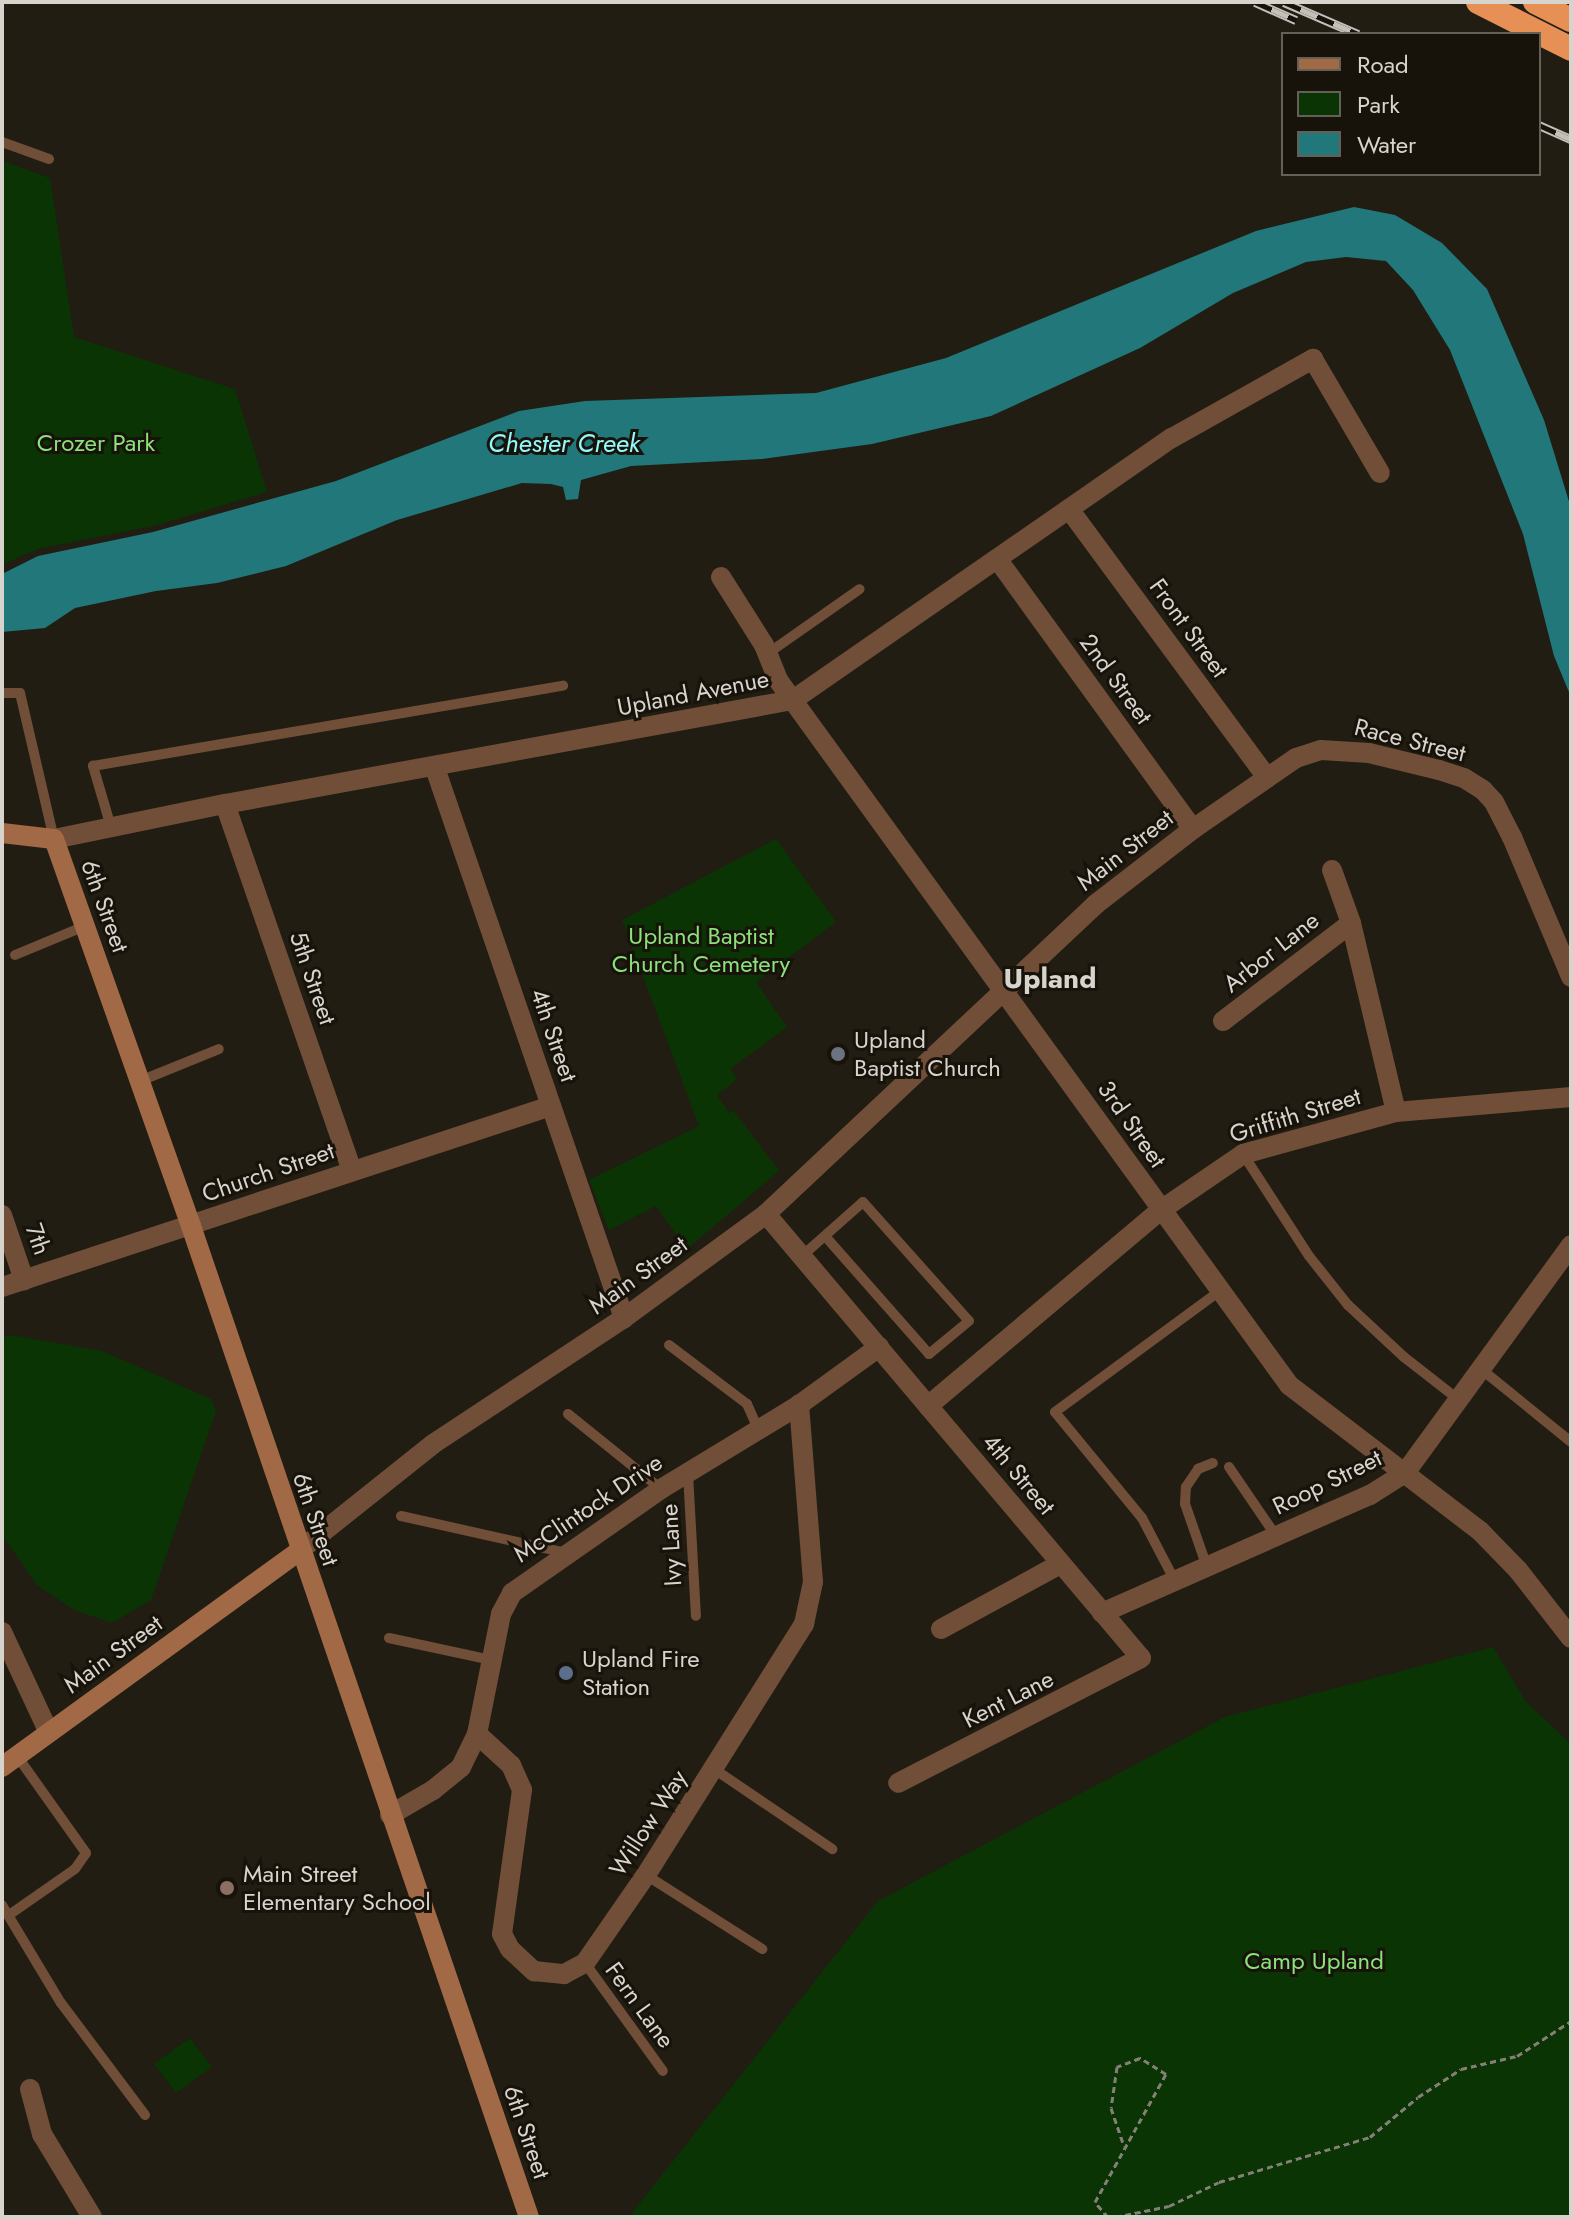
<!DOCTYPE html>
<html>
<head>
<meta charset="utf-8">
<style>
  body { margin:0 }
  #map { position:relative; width:1573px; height:2219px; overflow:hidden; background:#211d13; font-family:Jost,sans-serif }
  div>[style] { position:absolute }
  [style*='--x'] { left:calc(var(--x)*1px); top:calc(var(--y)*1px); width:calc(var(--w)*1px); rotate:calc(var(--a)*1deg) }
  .green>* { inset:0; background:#0a3403 }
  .water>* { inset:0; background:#22777a }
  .path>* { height:3px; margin-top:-1.5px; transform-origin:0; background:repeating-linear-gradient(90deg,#848078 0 6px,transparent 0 10px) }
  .lane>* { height:10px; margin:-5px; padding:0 5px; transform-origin:5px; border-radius:5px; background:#714e38 }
  .street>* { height:20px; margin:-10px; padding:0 10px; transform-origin:10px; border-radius:10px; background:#714e38 }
  .secondary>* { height:20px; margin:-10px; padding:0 10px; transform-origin:10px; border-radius:10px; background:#a16945 }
  .highway>* { height:24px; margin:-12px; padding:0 12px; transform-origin:12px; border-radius:12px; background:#e79055 }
  .rail>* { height:9px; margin-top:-4.5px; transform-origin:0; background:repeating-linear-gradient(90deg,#18130a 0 18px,#c4c0b9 0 36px); box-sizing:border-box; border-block:2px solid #c4c0b9 }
  .dots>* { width:22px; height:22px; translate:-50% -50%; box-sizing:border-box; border:4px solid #18130a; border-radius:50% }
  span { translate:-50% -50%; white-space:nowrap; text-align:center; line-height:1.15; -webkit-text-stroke:6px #18130a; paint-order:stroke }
  .park-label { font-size:24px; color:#8be17b }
  .street-label { font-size:24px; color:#d7d3cd }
  .poi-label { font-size:24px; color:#d7d3cd }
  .left { translate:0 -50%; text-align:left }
  .water-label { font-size:26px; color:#92f8fc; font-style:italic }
  .quarter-label { font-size:28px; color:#d7d3cd; font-weight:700 }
  .frame { position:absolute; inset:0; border:4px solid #d7d3cd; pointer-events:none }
  .legend { position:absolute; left:1281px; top:32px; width:260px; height:144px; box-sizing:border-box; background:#18130a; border:2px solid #646058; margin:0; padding:10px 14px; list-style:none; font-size:24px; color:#d7d3cd }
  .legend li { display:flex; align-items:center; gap:16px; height:40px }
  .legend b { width:40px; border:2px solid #646058 }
</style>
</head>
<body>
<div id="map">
  <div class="green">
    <div style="clip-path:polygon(2px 161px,50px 178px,74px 337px,235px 389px,267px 492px,157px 525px,37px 549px,2px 565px)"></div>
    <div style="clip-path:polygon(776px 839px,836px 922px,756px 982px,787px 1027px,730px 1069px,737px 1079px,717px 1095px,729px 1113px,733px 1110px,779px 1171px,687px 1249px,656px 1206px,609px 1230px,589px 1180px,699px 1126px,622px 920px)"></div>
    <div style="clip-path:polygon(11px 1335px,102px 1351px,211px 1399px,216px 1411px,151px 1600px,112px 1623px,74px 1610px,37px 1585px,2px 1535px,2px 1338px)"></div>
    <div style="clip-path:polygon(1493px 1647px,1526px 1702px,1571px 1744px,1571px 2217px,629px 2217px,878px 1901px,1225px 1717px)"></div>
    <div style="clip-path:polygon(190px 2038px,212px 2067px,176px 2093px,154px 2064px)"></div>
  </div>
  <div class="water">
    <div style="clip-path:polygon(1354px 207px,1395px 215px,1442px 243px,1487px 289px,1544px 420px,1571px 508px,1571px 697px,1554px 656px,1523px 534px,1450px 350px,1413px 290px,1386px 261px,1346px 257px,1306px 262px,1233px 293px,1140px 348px,991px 416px,872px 444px,762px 459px,631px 466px,581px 480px,578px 499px,566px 500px,563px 487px,551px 484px,522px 483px,397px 520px,286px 566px,217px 583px,156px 591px,75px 608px,45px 628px,2px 632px,2px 574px,38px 556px,153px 532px,336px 481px,519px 411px,585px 401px,816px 393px,946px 358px,1256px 231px)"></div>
  </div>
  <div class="path">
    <div style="--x:1108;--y:2217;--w:20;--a:-131"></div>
    <div style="--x:1095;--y:2202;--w:146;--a:-61"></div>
    <div style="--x:1166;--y:2074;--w:31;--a:-148"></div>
    <div style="--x:1140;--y:2058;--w:25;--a:159"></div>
    <div style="--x:1117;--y:2067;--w:41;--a:98.3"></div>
    <div style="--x:1111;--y:2108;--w:40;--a:71.1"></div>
    <div style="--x:1115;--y:2217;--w:55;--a:-11.5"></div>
    <div style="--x:1169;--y:2206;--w:55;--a:-25.6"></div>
    <div style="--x:1219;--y:2182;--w:158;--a:-16.6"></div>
    <div style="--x:1370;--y:2137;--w:62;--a:-39.8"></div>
    <div style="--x:1418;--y:2097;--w:51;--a:-33.1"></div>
    <div style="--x:1461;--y:2069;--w:57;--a:-13.1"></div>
    <div style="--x:1517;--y:2056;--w:64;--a:-32.9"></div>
  </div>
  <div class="lane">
    <div style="--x:2;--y:142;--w:50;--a:19.9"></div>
    <div style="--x:767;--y:654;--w:113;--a:-35"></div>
    <div style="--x:2;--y:693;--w:18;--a:0"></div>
    <div style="--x:20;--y:693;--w:150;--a:76.9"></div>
    <div style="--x:111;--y:827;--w:64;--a:-106.4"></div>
    <div style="--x:93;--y:766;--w:477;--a:-9.7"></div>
    <div style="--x:15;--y:955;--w:76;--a:-22.5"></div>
    <div style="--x:140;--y:1081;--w:85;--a:-22.1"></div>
    <div style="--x:1243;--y:1154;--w:121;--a:57.1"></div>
    <div style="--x:1309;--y:1256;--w:63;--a:51.5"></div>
    <div style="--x:1348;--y:1305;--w:76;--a:42.9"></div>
    <div style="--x:1404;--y:1357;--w:70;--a:38"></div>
    <div style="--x:802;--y:1256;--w:81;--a:-41.5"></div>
    <div style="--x:863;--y:1202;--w:159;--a:48.3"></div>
    <div style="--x:969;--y:1321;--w:52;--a:140.5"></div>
    <div style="--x:929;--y:1354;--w:157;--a:-131.4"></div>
    <div style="--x:669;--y:1345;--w:98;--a:37.1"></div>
    <div style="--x:747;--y:1404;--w:27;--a:66"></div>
    <div style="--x:1481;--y:1369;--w:116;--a:39"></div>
    <div style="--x:568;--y:1414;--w:119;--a:38.9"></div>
    <div style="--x:1229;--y:1467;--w:83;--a:55.7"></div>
    <div style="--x:688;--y:1474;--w:142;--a:86.8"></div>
    <div style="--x:401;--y:1516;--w:170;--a:12.6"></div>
    <div style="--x:1207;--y:1567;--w:67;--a:-109.2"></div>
    <div style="--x:1185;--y:1504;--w:17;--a:-87"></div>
    <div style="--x:1186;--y:1487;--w:22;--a:-56"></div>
    <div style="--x:1198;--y:1469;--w:16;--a:-22"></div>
    <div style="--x:1175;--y:1581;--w:71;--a:-117.6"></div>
    <div style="--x:1142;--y:1518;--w:137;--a:-129.4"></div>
    <div style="--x:1055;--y:1412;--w:206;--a:-36.3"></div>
    <div style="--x:389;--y:1638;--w:104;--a:12.2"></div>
    <div style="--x:714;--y:1769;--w:143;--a:34.1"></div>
    <div style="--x:646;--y:1875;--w:138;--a:32.5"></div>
    <div style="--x:2;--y:1905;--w:114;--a:59"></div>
    <div style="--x:61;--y:2003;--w:140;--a:53.1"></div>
    <div style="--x:9;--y:1915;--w:80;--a:-34.9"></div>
    <div style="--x:75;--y:1869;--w:19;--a:-55"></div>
    <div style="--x:86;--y:1853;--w:119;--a:-125.4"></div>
    <div style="--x:585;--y:1963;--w:133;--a:54.2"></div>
  </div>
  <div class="street">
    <div style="--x:1069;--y:509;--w:334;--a:53.6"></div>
    <div style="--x:998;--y:560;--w:332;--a:54.1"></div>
    <div style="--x:721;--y:577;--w:80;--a:57.7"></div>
    <div style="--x:764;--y:645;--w:38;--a:68"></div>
    <div style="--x:778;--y:680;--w:871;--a:54.06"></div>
    <div style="--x:1289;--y:1385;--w:240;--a:37.4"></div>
    <div style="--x:1480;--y:1531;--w:54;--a:45.7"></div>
    <div style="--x:1518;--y:1570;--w:86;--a:52.1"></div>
    <div style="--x:435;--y:768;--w:582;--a:71.04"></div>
    <div style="--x:225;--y:804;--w:387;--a:70.9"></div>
    <div style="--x:54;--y:839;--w:175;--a:-11.6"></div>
    <div style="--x:225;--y:804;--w:577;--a:-10.38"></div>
    <div style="--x:793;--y:700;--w:461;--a:-34.7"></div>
    <div style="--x:1172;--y:438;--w:162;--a:-29.3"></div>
    <div style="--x:1313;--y:359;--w:132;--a:59.6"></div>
    <div style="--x:1332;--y:870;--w:56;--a:70.3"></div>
    <div style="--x:1351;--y:923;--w:194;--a:76.6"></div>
    <div style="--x:1223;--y:1021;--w:161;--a:-37.4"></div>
    <div style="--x:766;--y:1214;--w:581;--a:49.82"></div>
    <div style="--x:1141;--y:1658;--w:273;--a:152.8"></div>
    <div style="--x:2;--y:1215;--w:69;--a:71.3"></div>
    <div style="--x:2;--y:1287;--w:578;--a:-18.25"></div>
    <div style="--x:928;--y:1406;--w:304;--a:-40.1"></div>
    <div style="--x:1161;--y:1210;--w:99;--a:-34.3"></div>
    <div style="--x:1243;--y:1154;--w:159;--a:-15.4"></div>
    <div style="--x:1396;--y:1112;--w:176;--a:-4.9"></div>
    <div style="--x:299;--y:1551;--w:171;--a:-38.6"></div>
    <div style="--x:433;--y:1444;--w:229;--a:-33.4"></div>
    <div style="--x:624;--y:1318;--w:176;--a:-36.2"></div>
    <div style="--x:766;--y:1214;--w:453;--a:-43.2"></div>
    <div style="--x:1096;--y:904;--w:123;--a:-37.7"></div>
    <div style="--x:1193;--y:829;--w:125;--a:-34.6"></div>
    <div style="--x:1296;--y:758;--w:26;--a:-18"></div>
    <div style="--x:1321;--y:750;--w:48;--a:3.6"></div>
    <div style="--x:1369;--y:753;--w:72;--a:13.7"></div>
    <div style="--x:1439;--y:770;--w:26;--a:18"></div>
    <div style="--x:1464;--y:778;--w:22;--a:32"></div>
    <div style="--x:1483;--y:790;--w:16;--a:47"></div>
    <div style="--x:1494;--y:802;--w:39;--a:63"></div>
    <div style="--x:1512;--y:837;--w:152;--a:67.1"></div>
    <div style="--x:1102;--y:1613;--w:293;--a:-23.8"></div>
    <div style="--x:1370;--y:1495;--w:41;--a:-32.2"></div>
    <div style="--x:1405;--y:1473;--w:282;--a:-53.9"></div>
    <div style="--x:941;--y:1629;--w:136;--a:-28.6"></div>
    <div style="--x:2;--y:1632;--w:111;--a:65"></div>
    <div style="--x:477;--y:1734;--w:46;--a:42.4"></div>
    <div style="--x:511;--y:1765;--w:27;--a:66"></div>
    <div style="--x:522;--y:1790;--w:145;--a:97.9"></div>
    <div style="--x:502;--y:1934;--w:17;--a:62"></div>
    <div style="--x:510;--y:1949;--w:33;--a:43"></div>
    <div style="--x:534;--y:1971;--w:30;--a:6"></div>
    <div style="--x:564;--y:1974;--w:24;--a:-28"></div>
    <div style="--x:585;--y:1963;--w:107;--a:-55.3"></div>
    <div style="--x:646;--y:1875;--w:297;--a:-57.8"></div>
    <div style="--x:804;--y:1624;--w:43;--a:-77.9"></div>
    <div style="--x:813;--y:1582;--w:178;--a:-94.5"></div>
    <div style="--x:390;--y:1815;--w:50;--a:-30.2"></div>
    <div style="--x:433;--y:1790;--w:36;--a:-39"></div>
    <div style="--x:461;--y:1767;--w:37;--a:-64"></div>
    <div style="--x:477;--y:1734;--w:122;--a:-78.7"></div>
    <div style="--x:501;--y:1614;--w:24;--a:-62"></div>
    <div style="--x:512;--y:1593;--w:182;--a:-34.9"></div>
    <div style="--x:661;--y:1489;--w:162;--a:-31.3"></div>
    <div style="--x:799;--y:1405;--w:99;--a:-35.9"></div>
    <div style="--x:30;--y:2089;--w:47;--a:75.1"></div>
    <div style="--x:42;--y:2134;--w:97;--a:58.9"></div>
  </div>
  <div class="secondary">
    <div style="--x:2;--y:833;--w:52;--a:6.6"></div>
    <div style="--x:54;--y:839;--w:411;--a:70.5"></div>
    <div style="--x:191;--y:1226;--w:1047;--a:71.17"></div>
    <div style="--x:2;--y:1767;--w:367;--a:-36"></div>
  </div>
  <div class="highway">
    <div style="--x:1478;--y:2;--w:104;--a:26.8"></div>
    <div style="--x:1535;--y:2;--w:40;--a:26.6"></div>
  </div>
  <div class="rail">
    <div style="--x:1255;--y:2;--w:45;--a:23.7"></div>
    <div style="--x:1284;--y:2;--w:81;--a:23.4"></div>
    <div style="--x:1539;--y:125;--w:35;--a:24"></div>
  </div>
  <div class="dots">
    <div style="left:838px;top:1054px;background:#6b7280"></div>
    <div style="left:566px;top:1673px;background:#5c6f8a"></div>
    <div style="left:227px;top:1888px;background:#8d6e63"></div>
  </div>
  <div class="park-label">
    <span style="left:96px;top:443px">Crozer Park</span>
    <span style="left:701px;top:950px">Upland Baptist<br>Church Cemetery</span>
    <span style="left:1314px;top:1961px">Camp Upland</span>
  </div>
  <div class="street-label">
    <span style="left:1189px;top:628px;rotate:54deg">Front Street</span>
    <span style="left:1116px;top:679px;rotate:54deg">2nd Street</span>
    <span style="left:693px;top:693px;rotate:-11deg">Upland Avenue</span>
    <span style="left:1410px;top:740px;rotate:14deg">Race Street</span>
    <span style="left:1125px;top:850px;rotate:-38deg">Main Street</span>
    <span style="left:105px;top:906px;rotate:70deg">6th Street</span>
    <span style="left:1271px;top:952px;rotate:-38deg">Arbor Lane</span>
    <span style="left:313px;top:978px;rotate:71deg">5th Street</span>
    <span style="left:554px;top:1035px;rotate:71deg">4th Street</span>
    <span style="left:1295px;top:1115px;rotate:-17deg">Griffith Street</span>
    <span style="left:1132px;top:1124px;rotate:55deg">3rd Street</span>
    <span style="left:268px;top:1172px;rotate:-19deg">Church Street</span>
    <span style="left:38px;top:1239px;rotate:71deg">7th</span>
    <span style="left:638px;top:1275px;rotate:-36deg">Main Street</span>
    <span style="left:1019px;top:1474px;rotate:50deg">4th Street</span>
    <span style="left:1327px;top:1482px;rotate:-26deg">Roop Street</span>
    <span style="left:588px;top:1508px;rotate:-34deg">McClintock Drive</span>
    <span style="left:316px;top:1519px;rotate:71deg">6th Street</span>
    <span style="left:671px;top:1545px;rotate:-93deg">Ivy Lane</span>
    <span style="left:113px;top:1654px;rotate:-36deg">Main Street</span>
    <span style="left:1008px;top:1699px;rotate:-27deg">Kent Lane</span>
    <span style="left:648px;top:1823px;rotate:-57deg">Willow Way</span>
    <span style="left:640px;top:2005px;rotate:54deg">Fern Lane</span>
    <span style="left:527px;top:2132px;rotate:71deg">6th Street</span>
  </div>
  <div class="poi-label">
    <span class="left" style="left:854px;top:1054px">Upland<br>Baptist Church</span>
    <span class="left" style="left:582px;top:1673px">Upland Fire<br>Station</span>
    <span class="left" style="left:243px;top:1888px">Main Street<br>Elementary School</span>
  </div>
  <div class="water-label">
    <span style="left:564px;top:444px">Chester Creek</span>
  </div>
  <div class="quarter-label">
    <span style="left:1050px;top:979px">Upland</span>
  </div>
  <div class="frame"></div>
  <ul class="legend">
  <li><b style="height:10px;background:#a16945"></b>Road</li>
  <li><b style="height:22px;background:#0a3403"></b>Park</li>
  <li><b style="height:22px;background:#22777a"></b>Water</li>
  </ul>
</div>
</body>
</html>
